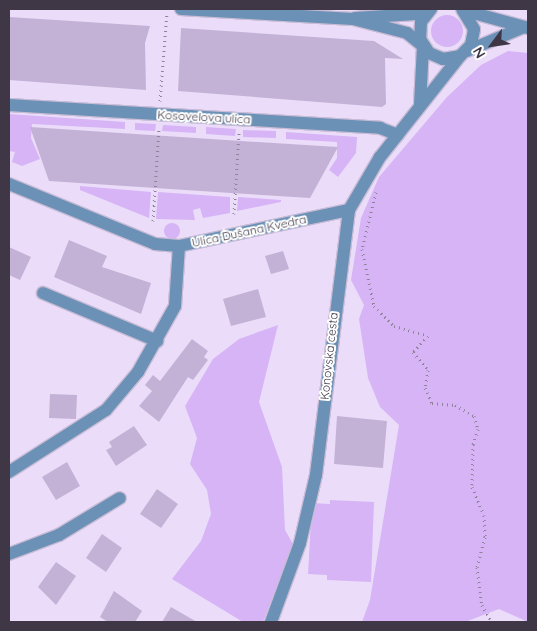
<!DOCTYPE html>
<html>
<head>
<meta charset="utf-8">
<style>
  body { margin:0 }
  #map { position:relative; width:537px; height:631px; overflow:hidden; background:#ebddfa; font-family:Quicksand,sans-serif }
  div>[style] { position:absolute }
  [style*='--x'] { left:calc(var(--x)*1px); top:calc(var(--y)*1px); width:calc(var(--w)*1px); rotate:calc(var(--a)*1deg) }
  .green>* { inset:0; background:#d6b4f6 }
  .round { border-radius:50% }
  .building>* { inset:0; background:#c3b2d5 }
  .path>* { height:3px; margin-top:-1.5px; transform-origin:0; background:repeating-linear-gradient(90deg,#8e8399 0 1px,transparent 0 5px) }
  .roads { filter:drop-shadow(1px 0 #c9bcd6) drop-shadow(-1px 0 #c9bcd6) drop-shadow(0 1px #c9bcd6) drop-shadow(0 -1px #c9bcd6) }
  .minor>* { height:12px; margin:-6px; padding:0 6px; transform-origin:6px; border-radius:6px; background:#6b91b6 }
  span { translate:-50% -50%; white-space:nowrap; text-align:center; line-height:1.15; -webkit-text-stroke:4px #fff; paint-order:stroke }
  .street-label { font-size:12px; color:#3f3746 }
  .frame { position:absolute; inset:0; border:10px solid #3f3746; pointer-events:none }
  .north { position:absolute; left:467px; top:20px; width:50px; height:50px; -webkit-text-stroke:4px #fff; paint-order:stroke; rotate:239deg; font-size:14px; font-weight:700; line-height:20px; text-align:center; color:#3f3746 }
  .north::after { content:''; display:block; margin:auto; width:18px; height:22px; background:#3f3746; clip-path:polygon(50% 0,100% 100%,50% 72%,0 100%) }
</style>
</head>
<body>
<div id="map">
  <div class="green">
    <div class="round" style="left:431px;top:15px;width:32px;height:32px"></div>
    <div style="clip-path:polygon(508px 51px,528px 53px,528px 622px,499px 609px,465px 622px,362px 622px,370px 600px,399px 425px,380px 407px,368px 378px,359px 319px,364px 305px,351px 280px,361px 218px,379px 177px,447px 97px,481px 65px)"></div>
    <div style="clip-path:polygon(9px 114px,125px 122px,125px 129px,32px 124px,31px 138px,40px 159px,22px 166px,12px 162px,15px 152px,9px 151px)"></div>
    <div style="clip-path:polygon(135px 123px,156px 124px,155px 131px,135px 130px)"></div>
    <div style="clip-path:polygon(163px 125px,196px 127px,196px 133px,162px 131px)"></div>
    <div style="clip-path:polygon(206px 127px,236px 129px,235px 136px,206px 134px)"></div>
    <div style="clip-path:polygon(243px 130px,276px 131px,276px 138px,243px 137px)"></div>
    <div style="clip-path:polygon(286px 132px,357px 137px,356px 153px,338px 177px,329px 170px,337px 158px,337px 142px,286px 139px)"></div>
    <div style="clip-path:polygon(80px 186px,151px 192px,149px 218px,80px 190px)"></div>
    <div style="clip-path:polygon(158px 192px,230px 197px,230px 213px,203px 218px,200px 208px,193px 210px,195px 220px,156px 219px)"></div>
    <div style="clip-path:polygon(238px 197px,281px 200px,281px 202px,237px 211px)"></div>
    <div class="round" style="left:164px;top:223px;width:16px;height:16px"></div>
    <div style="clip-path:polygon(278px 325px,259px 402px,282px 467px,285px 530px,293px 544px,263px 622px,243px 622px,172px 579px,201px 541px,211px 514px,207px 490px,190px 464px,197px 438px,185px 406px,213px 359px,239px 339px)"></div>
    <div style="clip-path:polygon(330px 500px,374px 502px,371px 582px,327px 580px,327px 575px,308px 574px,312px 503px,330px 504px)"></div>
  </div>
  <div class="building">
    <div style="clip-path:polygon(9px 17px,150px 26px,145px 43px,146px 90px,9px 80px)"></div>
    <div style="clip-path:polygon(181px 28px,374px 41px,403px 59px,385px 58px,386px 104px,382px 107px,178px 91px)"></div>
    <div style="clip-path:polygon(30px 127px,241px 141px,338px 147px,310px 198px,231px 193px,49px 181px)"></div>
    <div style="clip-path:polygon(69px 240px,107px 256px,102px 267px,151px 283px,141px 314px,54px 277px)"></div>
    <div style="clip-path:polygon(9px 247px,31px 257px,20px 280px,9px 275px)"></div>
    <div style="clip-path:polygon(283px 251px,289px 269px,271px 274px,265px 256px)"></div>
    <div style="clip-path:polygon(258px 289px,266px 317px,231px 326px,223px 299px)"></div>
    <div style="clip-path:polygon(192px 339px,208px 351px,204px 357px,208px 360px,193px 380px,188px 377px,159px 422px,139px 406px,152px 391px,145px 385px,153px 375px,160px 381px)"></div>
    <div style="clip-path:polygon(50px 394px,77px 395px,76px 419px,49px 418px)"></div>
    <div style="clip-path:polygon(337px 416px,387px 421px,383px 468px,334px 464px)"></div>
    <div style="clip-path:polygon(134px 426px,147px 445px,116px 466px,106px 450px,112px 447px,109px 442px)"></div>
    <div style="clip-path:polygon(67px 462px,80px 486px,56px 500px,42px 477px)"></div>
    <div style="clip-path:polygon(157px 489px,178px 504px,161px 528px,140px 514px)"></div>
    <div style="clip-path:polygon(102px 534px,122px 548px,106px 572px,86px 558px)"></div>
    <div style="clip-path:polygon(56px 562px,76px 576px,56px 605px,38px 587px)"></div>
    <div style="clip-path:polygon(114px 591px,142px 611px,135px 622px,108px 622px,100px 617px)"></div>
    <div style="clip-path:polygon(171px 607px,197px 622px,162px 622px)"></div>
  </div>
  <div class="path">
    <div style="--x:160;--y:101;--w:89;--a:-85.5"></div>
    <div style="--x:376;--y:192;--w:59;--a:103.8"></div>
    <div style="--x:362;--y:249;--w:58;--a:78.1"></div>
    <div style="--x:374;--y:306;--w:28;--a:45"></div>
    <div style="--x:394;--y:326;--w:35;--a:16"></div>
    <div style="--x:428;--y:336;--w:22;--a:133"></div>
    <div style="--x:413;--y:352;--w:23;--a:50"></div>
    <div style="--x:428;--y:370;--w:18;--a:99"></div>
    <div style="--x:425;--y:388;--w:17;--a:65"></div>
    <div style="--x:432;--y:403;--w:23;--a:5"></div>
    <div style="--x:455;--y:405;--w:22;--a:30"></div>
    <div style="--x:474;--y:416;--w:14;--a:73"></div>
    <div style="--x:478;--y:429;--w:16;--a:108"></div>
    <div style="--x:473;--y:444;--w:43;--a:91.3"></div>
    <div style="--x:472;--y:487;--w:30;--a:67"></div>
    <div style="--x:484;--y:515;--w:22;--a:87"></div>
    <div style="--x:485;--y:537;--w:31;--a:105"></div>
    <div style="--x:477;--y:567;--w:38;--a:83"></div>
    <div style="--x:482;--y:605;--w:20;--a:60"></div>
    <div style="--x:234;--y:214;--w:82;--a:-86.5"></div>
    <div style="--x:153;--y:221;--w:94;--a:-86.3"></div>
  </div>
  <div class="roads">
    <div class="minor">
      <div style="--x:181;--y:9;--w:172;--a:3.3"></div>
      <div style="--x:353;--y:19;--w:56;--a:14.5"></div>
      <div style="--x:407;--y:33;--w:21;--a:39"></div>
      <div style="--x:423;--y:46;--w:59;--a:92.9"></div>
      <div style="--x:431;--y:9;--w:16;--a:128"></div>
      <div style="--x:421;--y:22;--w:17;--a:93"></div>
      <div style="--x:420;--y:39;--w:17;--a:57"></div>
      <div style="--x:429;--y:53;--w:15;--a:23"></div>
      <div style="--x:443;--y:59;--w:17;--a:-10"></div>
      <div style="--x:460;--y:56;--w:16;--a:-45"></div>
      <div style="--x:471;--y:45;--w:16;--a:-79"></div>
      <div style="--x:474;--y:29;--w:23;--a:-121"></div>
      <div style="--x:466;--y:11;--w:64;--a:15.3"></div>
      <div style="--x:355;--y:18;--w:61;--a:-3.8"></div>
      <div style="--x:416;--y:14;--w:15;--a:-20"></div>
      <div style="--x:467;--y:51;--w:62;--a:-22.8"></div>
      <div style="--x:9;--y:105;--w:372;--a:3.5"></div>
      <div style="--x:380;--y:128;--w:19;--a:21"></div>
      <div style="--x:9;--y:184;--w:158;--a:22.3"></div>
      <div style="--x:155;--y:244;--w:24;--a:5"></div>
      <div style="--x:179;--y:246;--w:174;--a:-12"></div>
      <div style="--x:43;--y:293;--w:124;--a:22.8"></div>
      <div style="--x:9;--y:472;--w:115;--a:-32.6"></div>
      <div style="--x:106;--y:410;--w:50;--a:-49.9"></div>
      <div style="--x:138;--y:372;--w:76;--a:-60.7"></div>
      <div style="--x:175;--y:306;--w:60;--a:-86.2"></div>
      <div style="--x:9;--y:554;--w:53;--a:-20.8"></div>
      <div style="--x:59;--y:535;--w:71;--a:-31.2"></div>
      <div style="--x:271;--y:622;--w:84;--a:-69.8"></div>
      <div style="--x:300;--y:543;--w:70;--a:-76.8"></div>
      <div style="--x:316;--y:475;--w:267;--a:-82.9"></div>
      <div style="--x:349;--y:210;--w:61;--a:-59.7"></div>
      <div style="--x:380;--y:157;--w:129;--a:-51.6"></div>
    </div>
  </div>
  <div class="street-label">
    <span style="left:204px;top:117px;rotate:3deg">Kosovelova ulica</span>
    <span style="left:249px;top:231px;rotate:-12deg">Ulica Dušana Kvedra</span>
    <span style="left:329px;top:356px;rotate:-84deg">Konovska cesta</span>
  </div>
  <div class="frame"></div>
  <div class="north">N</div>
</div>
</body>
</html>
